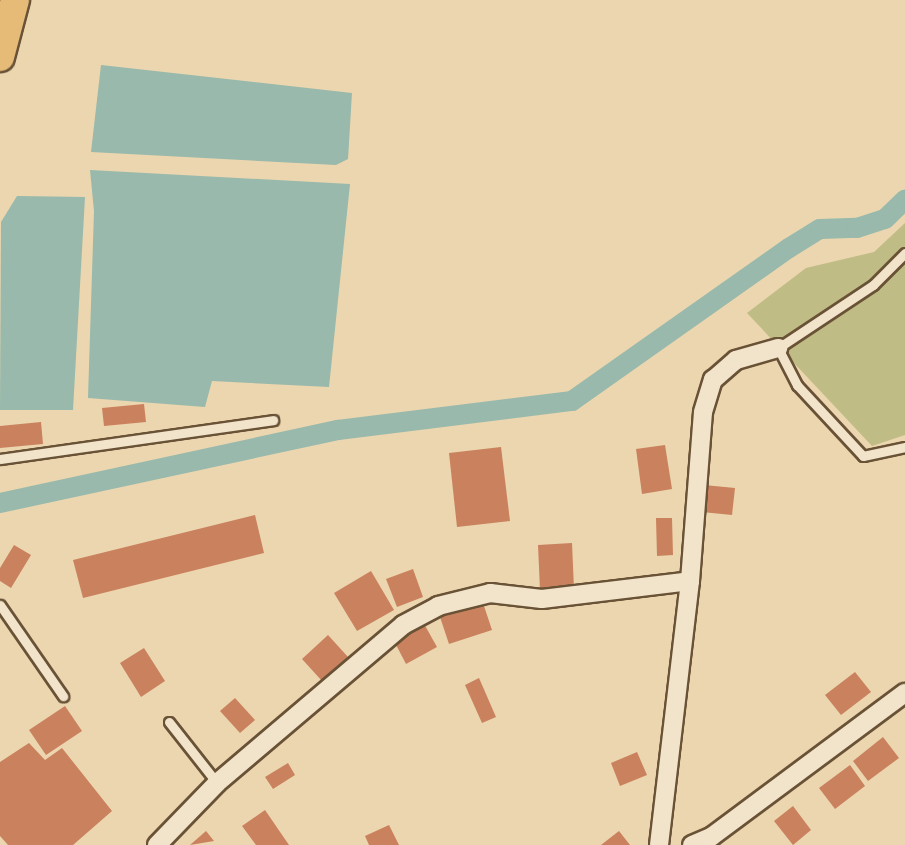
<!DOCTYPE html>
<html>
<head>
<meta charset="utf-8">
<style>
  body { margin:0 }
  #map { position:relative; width:905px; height:845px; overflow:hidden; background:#ebd6af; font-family:Cardo,serif }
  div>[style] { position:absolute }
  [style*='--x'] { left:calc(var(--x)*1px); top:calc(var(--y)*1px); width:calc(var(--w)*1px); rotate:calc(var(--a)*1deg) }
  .green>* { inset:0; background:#c0bc85 }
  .water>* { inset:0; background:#98b9ab }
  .canal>* { height:20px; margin:-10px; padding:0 10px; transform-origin:10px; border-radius:10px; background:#98b9ab }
  .building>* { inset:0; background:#ca815e }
  .roads { filter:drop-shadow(2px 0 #695236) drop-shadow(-2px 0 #695236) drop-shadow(0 2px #695236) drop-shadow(0 -2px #695236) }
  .service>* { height:9px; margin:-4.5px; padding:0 4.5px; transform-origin:4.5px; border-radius:4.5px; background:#f2e4cb }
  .minor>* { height:18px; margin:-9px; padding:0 9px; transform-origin:9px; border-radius:9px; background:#f2e4cb }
  .primary>* { height:28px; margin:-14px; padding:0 14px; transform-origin:14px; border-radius:14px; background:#e6bb78 }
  span { translate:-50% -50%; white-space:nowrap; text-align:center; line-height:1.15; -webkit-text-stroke:6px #f2e4cb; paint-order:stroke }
</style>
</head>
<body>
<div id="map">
  <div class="green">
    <div style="clip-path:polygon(905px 223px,905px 435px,872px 446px,747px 313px,806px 268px,874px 252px)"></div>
  </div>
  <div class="water">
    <div style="clip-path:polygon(101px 65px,352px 93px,348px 159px,336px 165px,91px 152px)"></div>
    <div style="clip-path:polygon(90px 170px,350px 184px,329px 387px,212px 381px,205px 407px,88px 398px,94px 211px)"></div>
    <div style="clip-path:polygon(17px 196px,85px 197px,73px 410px,0 410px,1px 222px)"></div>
  </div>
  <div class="canal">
    <div style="--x:0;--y:503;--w:346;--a:-12.2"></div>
    <div style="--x:338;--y:430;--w:236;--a:-7.1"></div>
    <div style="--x:572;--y:401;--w:266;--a:-35.2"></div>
    <div style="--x:789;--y:248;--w:36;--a:-32"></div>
    <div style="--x:820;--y:229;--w:37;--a:-2"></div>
    <div style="--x:857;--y:228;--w:29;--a:-18"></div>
    <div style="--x:885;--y:219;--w:28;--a:-44"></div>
  </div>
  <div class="building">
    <div style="clip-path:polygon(144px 404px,146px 422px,104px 426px,102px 408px)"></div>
    <div style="clip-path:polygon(41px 422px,43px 444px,0 448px,0 426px)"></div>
    <div style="clip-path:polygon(665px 445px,672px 489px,642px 494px,636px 449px)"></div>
    <div style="clip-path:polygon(501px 447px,510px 521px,457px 527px,449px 453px)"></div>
    <div style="clip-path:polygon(704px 485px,735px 488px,732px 515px,702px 512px)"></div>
    <div style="clip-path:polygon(255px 515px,264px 553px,83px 598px,73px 560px)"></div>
    <div style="clip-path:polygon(656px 518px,672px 518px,673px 555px,657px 556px)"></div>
    <div style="clip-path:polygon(572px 543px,574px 589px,540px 590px,538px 545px)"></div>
    <div style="clip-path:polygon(14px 545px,31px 555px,11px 588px,0 581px,0 568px)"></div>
    <div style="clip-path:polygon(413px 569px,423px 597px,397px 607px,386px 579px)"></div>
    <div style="clip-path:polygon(371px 571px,394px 610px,357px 631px,334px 593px)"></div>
    <div style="clip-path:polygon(483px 603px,492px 630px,449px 644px,440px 617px)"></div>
    <div style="clip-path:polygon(423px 622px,437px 647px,406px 664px,393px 639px)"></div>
    <div style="clip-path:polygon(328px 635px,348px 657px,322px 681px,302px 659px)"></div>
    <div style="clip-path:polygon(144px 648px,165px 681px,141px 697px,120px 663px)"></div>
    <div style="clip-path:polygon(855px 672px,871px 692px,841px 715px,825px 695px)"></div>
    <div style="clip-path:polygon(479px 678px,496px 717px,482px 723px,465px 685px)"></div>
    <div style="clip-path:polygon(235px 698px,255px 720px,240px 733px,220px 711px)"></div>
    <div style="clip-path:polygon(65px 706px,82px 731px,46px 755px,29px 730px)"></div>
    <div style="clip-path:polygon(883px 737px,899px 758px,868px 781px,853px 761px)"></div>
    <div style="clip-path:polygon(29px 743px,45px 760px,62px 748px,112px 811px,73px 845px,8px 845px,0 836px,0 762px)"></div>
    <div style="clip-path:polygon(637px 752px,647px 775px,620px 786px,611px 763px)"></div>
    <div style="clip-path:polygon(288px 763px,295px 775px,273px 789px,265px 777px)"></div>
    <div style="clip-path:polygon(850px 765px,865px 786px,835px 809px,819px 788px)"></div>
    <div style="clip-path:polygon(793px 806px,811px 830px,793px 845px,774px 821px)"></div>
    <div style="clip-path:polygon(265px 810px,289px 845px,256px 845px,242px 826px)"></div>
    <div style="clip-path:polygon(389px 825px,399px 845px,369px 845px,365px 836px)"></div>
    <div style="clip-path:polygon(206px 831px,214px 841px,190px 845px)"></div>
    <div style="clip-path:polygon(619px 831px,630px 845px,601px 845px)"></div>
  </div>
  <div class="roads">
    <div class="service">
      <div style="--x:905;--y:253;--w:45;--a:135"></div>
      <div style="--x:873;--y:285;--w:114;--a:146.4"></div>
      <div style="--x:778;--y:348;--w:42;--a:62.8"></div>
      <div style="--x:797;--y:385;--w:97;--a:47.1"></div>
      <div style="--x:863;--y:456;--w:43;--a:-12.1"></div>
      <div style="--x:0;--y:459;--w:276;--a:-8.1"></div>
      <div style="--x:0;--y:605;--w:111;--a:55.3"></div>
      <div style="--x:169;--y:722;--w:78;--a:51.8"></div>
    </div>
    <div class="minor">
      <div style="--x:157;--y:845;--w:86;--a:-45.9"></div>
      <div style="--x:217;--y:783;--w:244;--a:-40.3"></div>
      <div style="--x:403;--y:625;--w:40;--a:-28"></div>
      <div style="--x:438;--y:606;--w:54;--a:-14"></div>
      <div style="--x:490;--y:593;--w:52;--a:6.6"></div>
      <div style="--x:542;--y:599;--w:149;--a:-6.9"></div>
      <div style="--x:659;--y:845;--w:266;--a:-83.3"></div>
      <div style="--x:690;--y:581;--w:169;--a:-85.6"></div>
      <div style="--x:703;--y:412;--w:34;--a:-73"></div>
      <div style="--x:713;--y:380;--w:30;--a:-41"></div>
      <div style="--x:736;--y:360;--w:44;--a:-15.9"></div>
      <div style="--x:692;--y:845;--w:21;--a:-23"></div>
      <div style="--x:711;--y:837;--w:242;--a:-36.6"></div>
    </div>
    <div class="primary">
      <div style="--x:0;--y:57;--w:59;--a:-75.3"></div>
    </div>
  </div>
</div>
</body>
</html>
